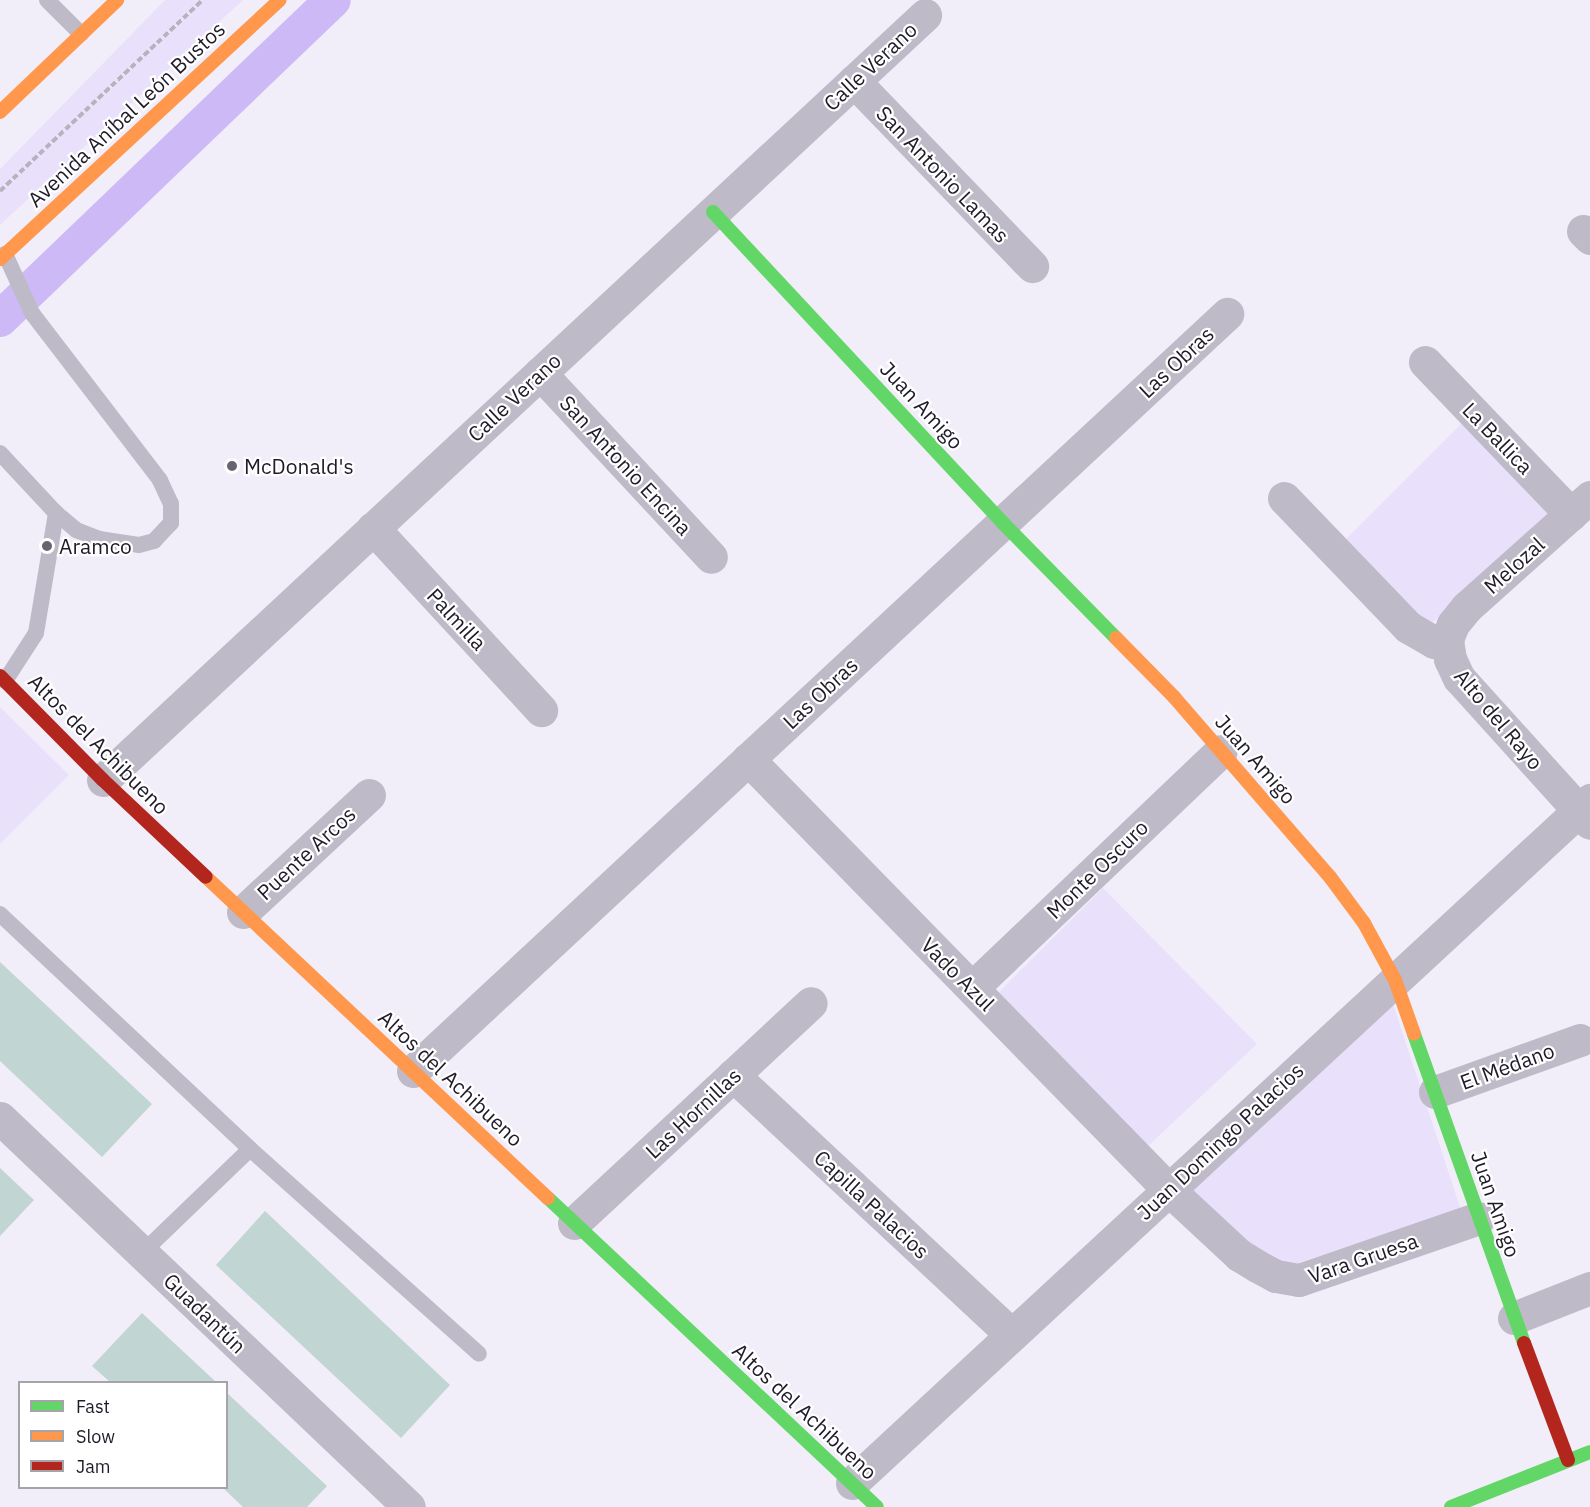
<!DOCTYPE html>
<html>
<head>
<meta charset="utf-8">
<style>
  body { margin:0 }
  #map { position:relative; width:1590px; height:1507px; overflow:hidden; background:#f1eef9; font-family:"IBM Plex Sans",sans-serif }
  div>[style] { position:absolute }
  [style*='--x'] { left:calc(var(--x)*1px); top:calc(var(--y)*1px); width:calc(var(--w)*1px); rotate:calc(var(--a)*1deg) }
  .green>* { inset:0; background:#e9e1fb }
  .canal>* { height:36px; margin:-18px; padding:0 18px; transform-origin:18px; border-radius:18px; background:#cdb9f6 }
  .building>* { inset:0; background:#c1d5d2 }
  .path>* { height:4px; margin-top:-2px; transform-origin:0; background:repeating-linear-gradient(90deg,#b6b3be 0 6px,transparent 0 9px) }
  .lane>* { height:16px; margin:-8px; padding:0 8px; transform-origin:8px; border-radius:8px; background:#bebac7 }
  .street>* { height:33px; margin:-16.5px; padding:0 16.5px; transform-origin:16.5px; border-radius:16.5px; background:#bebac7 }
  .fast>* { height:14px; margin:-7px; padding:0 7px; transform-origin:7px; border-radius:7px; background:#63d668 }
  .slow>* { height:14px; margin:-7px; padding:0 7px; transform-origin:7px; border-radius:7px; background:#ff974d }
  .jam>* { height:14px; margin:-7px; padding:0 7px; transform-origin:7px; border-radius:7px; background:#b3261e }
  .dots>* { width:16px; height:16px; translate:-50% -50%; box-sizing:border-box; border:3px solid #fff; border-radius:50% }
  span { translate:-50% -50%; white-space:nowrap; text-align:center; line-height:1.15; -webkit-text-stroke:4.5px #fff; paint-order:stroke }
  .street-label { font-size:21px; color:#1f1b28 }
  .poi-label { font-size:21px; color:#1f1b28 }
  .left { translate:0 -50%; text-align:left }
  .legend { position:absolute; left:18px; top:1381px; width:210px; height:108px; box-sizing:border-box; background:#fff; border:2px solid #a5a4a9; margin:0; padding:8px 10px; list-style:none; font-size:18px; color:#1f1b28 }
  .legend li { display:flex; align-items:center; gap:12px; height:30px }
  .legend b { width:30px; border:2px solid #a5a4a9 }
</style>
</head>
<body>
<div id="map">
  <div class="green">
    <div style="clip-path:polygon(165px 0,243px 0,0 225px,0 169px)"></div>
    <div style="clip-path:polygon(1466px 419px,1551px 513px,1433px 622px,1407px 613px,1340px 545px)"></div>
    <div style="clip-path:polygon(0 707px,69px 775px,0 844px)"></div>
    <div style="clip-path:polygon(1103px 888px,1257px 1044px,1148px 1146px,999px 992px)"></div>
    <div style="clip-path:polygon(1390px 995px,1461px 1210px,1292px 1265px,1255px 1247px,1182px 1189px)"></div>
  </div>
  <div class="canal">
    <div style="--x:0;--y:319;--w:461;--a:-43.8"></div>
  </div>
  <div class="building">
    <div style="clip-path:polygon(0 962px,152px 1104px,102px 1157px,0 1061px)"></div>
    <div style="clip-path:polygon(0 1168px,34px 1200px,0 1236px)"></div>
    <div style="clip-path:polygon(265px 1211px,450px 1385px,401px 1438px,216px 1265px)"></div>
    <div style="clip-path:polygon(142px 1313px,216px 1382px,110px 1382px,92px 1366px)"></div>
    <div style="clip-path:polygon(226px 1392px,327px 1486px,307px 1507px,243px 1507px,223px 1488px,226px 1488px)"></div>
  </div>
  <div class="path">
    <div style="--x:0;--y:191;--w:279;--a:-43.3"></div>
  </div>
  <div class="lane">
    <div style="--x:47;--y:0;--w:48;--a:45"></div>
    <div style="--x:0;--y:453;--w:82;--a:47"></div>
    <div style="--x:56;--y:513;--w:26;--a:40"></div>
    <div style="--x:76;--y:530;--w:25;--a:21"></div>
    <div style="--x:99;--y:539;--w:40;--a:8.5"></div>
    <div style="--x:139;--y:545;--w:16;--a:-15"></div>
    <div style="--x:154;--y:541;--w:25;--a:-47"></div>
    <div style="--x:171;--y:523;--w:19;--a:-90"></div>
    <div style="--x:171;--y:504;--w:26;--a:-115"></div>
    <div style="--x:160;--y:480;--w:210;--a:-127.5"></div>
    <div style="--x:32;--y:313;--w:65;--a:-114.6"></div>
    <div style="--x:5;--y:681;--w:57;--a:-57.1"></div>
    <div style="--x:36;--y:633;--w:122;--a:-80.5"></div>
    <div style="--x:0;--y:914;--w:343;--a:43.2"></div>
    <div style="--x:142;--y:1253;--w:150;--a:-43.9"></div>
    <div style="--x:250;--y:1149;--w:307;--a:41.8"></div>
  </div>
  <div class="street">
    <div style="--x:854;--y:81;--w:257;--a:46.1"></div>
    <div style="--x:1583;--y:231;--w:10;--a:45"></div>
    <div style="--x:1425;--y:362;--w:211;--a:46.2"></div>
    <div style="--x:540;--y:373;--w:251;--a:47.1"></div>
    <div style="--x:1590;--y:497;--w:166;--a:138.2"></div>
    <div style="--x:1466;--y:608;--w:21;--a:129"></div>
    <div style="--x:1453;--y:624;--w:17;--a:111"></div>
    <div style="--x:1447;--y:640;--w:19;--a:81"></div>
    <div style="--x:1450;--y:659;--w:21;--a:65"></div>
    <div style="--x:1459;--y:678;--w:195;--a:47.9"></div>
    <div style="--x:1284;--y:498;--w:179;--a:46.1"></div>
    <div style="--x:1408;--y:627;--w:30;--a:30"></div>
    <div style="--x:1434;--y:642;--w:13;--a:-9"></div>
    <div style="--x:373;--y:528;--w:248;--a:47.3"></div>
    <div style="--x:748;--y:759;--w:601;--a:45.67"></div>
    <div style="--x:1168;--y:1189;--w:97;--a:42.9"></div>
    <div style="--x:1239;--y:1255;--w:21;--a:31"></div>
    <div style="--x:1257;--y:1266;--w:21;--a:28"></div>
    <div style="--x:1276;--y:1276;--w:23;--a:10"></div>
    <div style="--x:1299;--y:1280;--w:190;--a:-19"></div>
    <div style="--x:103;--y:780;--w:1123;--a:-42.94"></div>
    <div style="--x:243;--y:912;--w:172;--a:-42.9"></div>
    <div style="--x:973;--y:987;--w:342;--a:-43.6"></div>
    <div style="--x:413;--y:1071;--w:1112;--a:-42.92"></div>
    <div style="--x:733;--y:1075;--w:380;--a:43"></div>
    <div style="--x:1435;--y:1092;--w:154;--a:-19.7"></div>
    <div style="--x:0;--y:1118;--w:564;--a:43.56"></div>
    <div style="--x:574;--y:1223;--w:323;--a:-42.9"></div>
    <div style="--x:1514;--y:1318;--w:82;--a:-21.5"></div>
    <div style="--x:852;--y:1483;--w:1006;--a:-42.78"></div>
  </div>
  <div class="fast">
    <div style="--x:713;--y:212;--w:425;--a:47"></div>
    <div style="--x:1003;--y:523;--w:161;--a:45.5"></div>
    <div style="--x:1414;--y:1034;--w:328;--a:70.4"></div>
    <div style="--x:548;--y:1198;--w:451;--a:43.2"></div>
    <div style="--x:1451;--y:1507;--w:149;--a:-21.6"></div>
  </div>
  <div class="slow">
    <div style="--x:0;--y:112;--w:162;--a:-43.7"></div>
    <div style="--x:0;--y:259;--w:381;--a:-42.8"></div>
    <div style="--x:1116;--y:638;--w:83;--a:45.5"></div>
    <div style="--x:1174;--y:697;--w:238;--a:49.1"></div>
    <div style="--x:1330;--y:877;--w:57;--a:53.5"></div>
    <div style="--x:1364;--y:923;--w:65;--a:61.5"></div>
    <div style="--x:1395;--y:980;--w:57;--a:70.6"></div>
    <div style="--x:206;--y:877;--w:469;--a:43.2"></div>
  </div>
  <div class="jam">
    <div style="--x:0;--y:676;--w:146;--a:45.3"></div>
    <div style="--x:103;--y:780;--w:141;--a:43.3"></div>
    <div style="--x:1524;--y:1343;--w:125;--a:69.4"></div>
  </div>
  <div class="dots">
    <div style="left:232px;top:466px;background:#686571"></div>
    <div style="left:47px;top:546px;background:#686571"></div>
  </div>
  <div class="street-label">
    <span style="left:870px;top:66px;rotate:-43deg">Calle Verano</span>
    <span style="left:126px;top:114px;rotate:-43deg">Avenida Aníbal León Bustos</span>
    <span style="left:943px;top:174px;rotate:46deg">San Antonio Lamas</span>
    <span style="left:1176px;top:362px;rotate:-43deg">Las Obras</span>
    <span style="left:514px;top:397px;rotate:-43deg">Calle Verano</span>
    <span style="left:922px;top:405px;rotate:47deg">Juan Amigo</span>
    <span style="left:1498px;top:438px;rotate:46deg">La Ballica</span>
    <span style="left:626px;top:465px;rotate:47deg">San Antonio Encina</span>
    <span style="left:1514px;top:565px;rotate:-42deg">Melozal</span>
    <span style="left:457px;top:619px;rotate:47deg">Palmilla</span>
    <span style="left:820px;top:693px;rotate:-43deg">Las Obras</span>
    <span style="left:1499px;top:719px;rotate:50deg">Alto del Rayo</span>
    <span style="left:99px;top:744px;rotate:45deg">Altos del Achibueno</span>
    <span style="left:1256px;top:759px;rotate:49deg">Juan Amigo</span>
    <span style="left:306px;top:853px;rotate:-43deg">Puente Arcos</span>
    <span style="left:1097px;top:869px;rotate:-44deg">Monte Oscuro</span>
    <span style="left:958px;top:974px;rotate:45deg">Vado Azul</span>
    <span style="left:1507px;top:1066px;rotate:-20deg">El Médano</span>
    <span style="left:451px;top:1078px;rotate:43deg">Altos del Achibueno</span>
    <span style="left:693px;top:1113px;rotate:-43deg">Las Hornillas</span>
    <span style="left:1220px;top:1141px;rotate:-43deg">Juan Domingo Palacios</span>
    <span style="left:872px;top:1204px;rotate:43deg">Capilla Palacios</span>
    <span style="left:1496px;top:1204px;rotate:71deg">Juan Amigo</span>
    <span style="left:1363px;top:1258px;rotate:-19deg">Vara Gruesa</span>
    <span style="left:205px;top:1313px;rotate:44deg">Guadantún</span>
    <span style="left:805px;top:1411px;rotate:43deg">Altos del Achibueno</span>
  </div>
  <div class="poi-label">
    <span class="left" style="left:244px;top:466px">McDonald's</span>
    <span class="left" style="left:59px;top:546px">Aramco</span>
  </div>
  <ul class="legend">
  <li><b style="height:8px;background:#63d668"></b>Fast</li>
  <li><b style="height:8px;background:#ff974d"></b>Slow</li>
  <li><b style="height:8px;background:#b3261e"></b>Jam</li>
  </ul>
</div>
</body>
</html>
